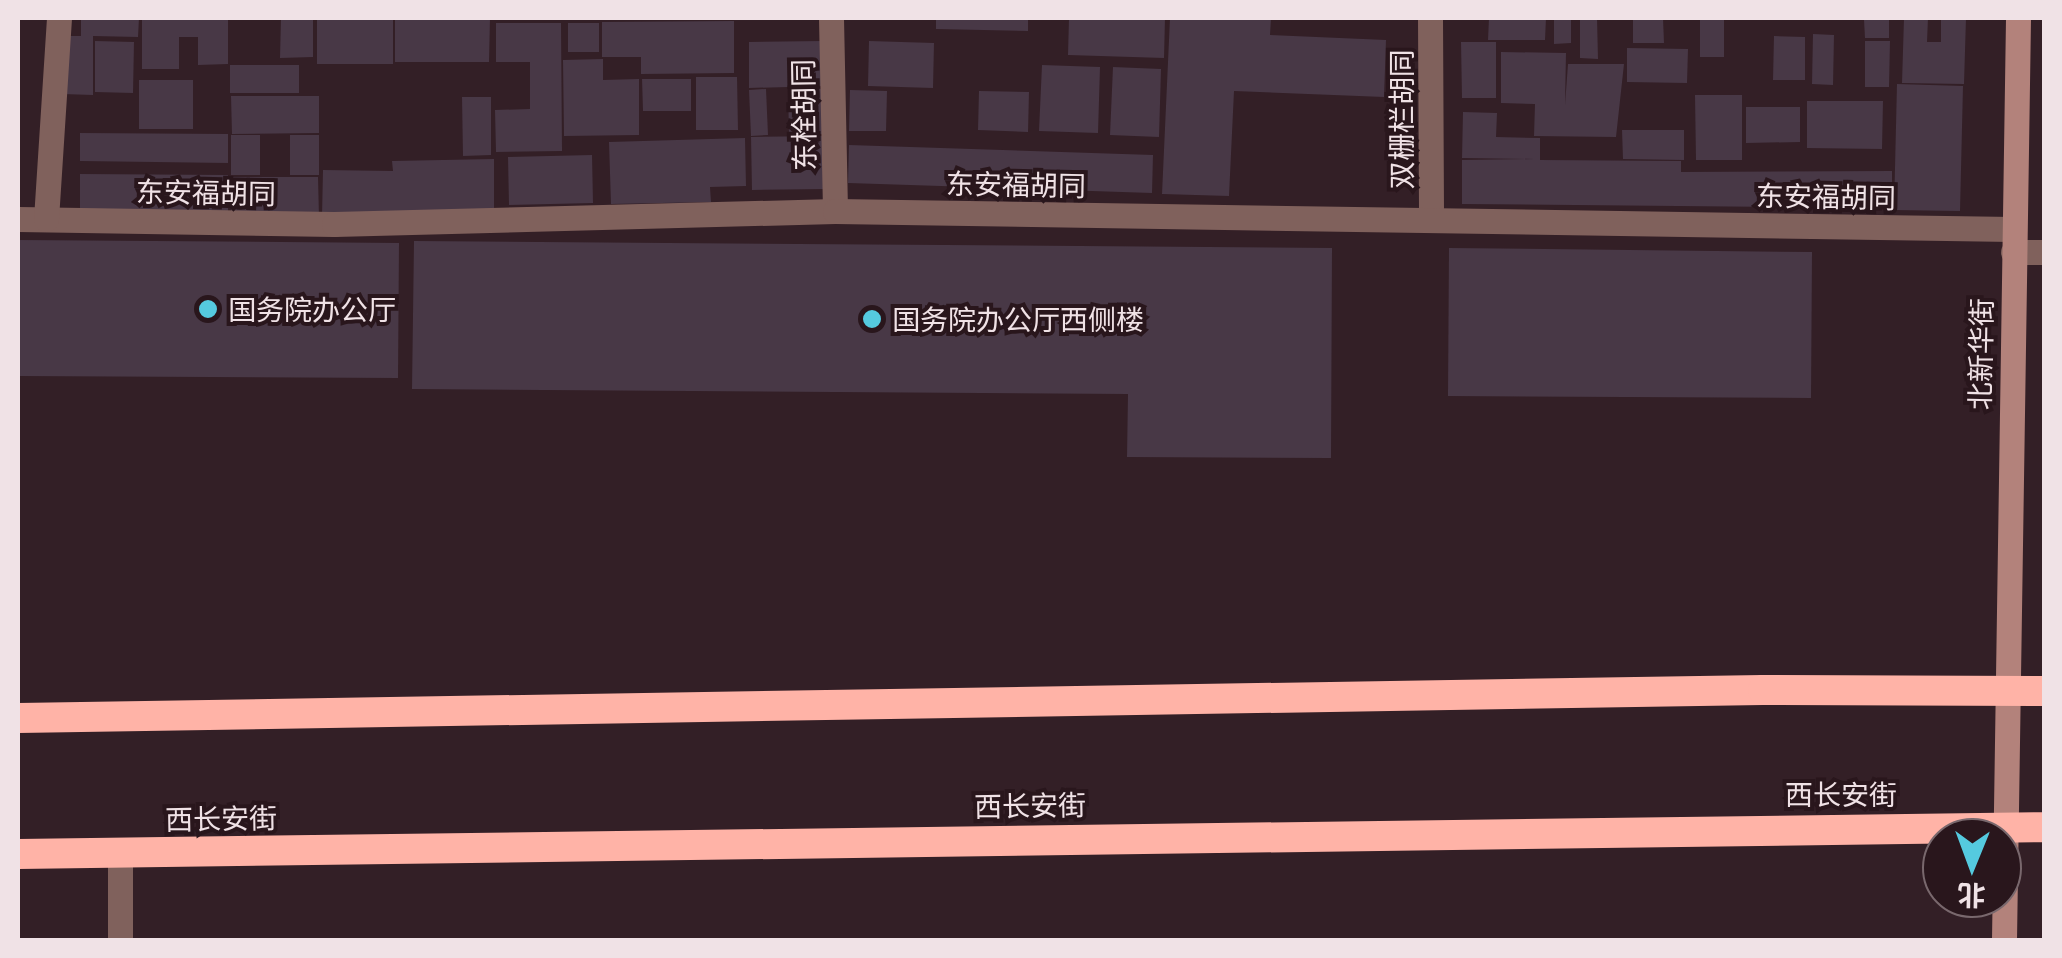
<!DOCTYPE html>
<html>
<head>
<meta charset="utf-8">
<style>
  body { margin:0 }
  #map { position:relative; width:2062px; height:958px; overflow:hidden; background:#331f26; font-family:"Open Sans","Noto Sans SC",sans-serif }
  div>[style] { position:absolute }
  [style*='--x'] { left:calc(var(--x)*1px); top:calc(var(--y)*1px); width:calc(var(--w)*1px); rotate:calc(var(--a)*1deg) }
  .building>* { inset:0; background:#483846 }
  .lane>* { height:25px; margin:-12.5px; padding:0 12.5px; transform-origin:12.5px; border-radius:12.5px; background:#80615c }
  .secondary>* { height:25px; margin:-12.5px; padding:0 12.5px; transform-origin:12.5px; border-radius:12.5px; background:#b3827b }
  .highway>* { height:30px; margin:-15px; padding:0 15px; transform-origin:15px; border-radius:15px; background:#ffb3a7 }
  .dots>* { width:28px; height:28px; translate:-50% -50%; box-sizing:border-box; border:5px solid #29161c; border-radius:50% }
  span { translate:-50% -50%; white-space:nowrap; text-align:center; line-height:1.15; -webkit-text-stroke:8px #29161c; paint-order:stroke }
  .street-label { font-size:28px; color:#f0e2e6 }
  .poi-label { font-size:28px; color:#f0e2e6 }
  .left { translate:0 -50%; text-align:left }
  .frame { position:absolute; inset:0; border:20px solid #f0e2e6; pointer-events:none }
  .north { position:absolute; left:1922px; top:818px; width:100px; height:100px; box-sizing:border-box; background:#29161c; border:2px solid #79686d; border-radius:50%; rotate:181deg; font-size:28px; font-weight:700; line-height:40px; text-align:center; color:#f0e2e6 }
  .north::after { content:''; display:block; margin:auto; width:35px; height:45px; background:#55cadf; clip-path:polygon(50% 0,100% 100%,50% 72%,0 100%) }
</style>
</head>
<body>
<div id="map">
  <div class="building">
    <div style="clip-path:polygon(81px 18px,139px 18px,138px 37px,93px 36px,93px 95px,62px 94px,62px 36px,81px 36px)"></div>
    <div style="clip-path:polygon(142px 18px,228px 18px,228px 64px,198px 65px,198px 37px,179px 37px,179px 69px,142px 69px)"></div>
    <div style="clip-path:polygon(281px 18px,313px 18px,313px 57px,280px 58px)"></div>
    <div style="clip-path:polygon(317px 18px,393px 18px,393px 64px,317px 64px)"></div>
    <div style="clip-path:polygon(395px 18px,490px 18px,489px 62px,395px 62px)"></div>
    <div style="clip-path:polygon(936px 18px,1028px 18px,1028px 31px,936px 29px)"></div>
    <div style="clip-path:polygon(1069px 18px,1165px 18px,1164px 58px,1068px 55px)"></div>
    <div style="clip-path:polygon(1170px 18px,1271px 18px,1270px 35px,1386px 40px,1384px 97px,1234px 91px,1229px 196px,1162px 194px)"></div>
    <div style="clip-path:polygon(1489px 18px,1546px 18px,1545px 40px,1488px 40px)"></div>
    <div style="clip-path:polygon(1554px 18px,1571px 18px,1571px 43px,1554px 44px)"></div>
    <div style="clip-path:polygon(1580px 18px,1597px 18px,1598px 59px,1580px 58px)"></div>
    <div style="clip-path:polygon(1633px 18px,1663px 18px,1664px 43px,1633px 43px)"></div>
    <div style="clip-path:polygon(1700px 18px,1724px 18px,1724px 57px,1700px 57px)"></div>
    <div style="clip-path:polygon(1904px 18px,1928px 18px,1927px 42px,1941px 42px,1941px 18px,1966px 18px,1964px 84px,1902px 83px)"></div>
    <div style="clip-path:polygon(1864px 20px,1889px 20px,1889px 38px,1865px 38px)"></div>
    <div style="clip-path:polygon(734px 21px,734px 73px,641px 74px,641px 57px,602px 57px,602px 22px)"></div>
    <div style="clip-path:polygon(496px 23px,561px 23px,562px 151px,496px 152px,495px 110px,530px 109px,530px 62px,496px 62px)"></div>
    <div style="clip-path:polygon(568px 23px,599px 23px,599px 52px,568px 52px)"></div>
    <div style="clip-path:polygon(1813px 34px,1834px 35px,1833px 85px,1812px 84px)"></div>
    <div style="clip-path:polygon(1774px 36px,1805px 37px,1805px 80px,1773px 80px)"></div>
    <div style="clip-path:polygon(95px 41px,134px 42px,133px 93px,95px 92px)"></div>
    <div style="clip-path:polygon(823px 41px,824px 86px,749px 88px,749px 42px)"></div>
    <div style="clip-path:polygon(869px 41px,934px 43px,933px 88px,868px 86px)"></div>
    <div style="clip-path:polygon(1865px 41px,1890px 41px,1889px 87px,1865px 87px)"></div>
    <div style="clip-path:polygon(1461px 42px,1496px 42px,1496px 98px,1462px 98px)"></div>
    <div style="clip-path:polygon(1627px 48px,1688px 49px,1687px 83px,1627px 82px)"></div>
    <div style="clip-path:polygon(1501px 52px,1566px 53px,1565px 105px,1568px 64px,1624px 64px,1616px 137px,1534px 136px,1535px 104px,1501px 103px)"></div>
    <div style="clip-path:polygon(603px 59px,603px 80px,639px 79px,639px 135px,564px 136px,563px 60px)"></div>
    <div style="clip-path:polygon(230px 65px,299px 65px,299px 93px,230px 93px)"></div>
    <div style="clip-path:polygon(1042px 65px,1100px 67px,1098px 133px,1039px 131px)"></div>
    <div style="clip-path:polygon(1113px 67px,1161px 69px,1159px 137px,1110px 135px)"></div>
    <div style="clip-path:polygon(696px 77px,737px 77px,738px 130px,696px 130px)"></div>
    <div style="clip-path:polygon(642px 79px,691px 79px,691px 111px,643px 111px)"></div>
    <div style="clip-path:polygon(139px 80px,193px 80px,193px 129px,139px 129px)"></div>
    <div style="clip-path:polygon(1897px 84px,1963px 86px,1960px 211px,1894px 210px)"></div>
    <div style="clip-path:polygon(766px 89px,768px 135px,751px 136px,749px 90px)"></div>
    <div style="clip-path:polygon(788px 89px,824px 89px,825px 134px,789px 134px)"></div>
    <div style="clip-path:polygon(850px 90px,887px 91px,886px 131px,849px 131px)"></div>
    <div style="clip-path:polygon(979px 91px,1029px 92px,1028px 132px,978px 130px)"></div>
    <div style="clip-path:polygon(1695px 95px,1742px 95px,1742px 160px,1696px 160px)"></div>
    <div style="clip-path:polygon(231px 96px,319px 96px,319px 133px,232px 134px)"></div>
    <div style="clip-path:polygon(462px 97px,491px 97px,491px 155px,463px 156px)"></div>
    <div style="clip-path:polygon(1807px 101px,1883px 101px,1882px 149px,1807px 148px)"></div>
    <div style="clip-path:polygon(1746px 107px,1800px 107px,1800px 142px,1746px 143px)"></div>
    <div style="clip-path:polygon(1463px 112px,1497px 113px,1496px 137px,1540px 138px,1540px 160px,1681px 161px,1681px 172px,1892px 171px,1892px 208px,1462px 204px,1462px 160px,1534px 159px,1462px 158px)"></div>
    <div style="clip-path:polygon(1622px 130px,1684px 130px,1684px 160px,1623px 159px)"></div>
    <div style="clip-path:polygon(80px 133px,228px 134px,228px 163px,80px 161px)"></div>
    <div style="clip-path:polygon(231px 135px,260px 135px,260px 175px,231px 175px)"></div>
    <div style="clip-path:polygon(290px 135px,319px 135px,319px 175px,290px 175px)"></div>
    <div style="clip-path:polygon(825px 136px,826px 189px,752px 190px,751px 137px)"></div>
    <div style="clip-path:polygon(745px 138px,746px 186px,710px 187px,711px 202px,611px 204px,609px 142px)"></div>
    <div style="clip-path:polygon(849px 145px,1153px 155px,1152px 193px,848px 183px)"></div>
    <div style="clip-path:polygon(592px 155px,593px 203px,509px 205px,508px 157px)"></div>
    <div style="clip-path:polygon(494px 159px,494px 212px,322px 216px,323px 170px,393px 171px,392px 161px)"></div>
    <div style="clip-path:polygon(80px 174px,228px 175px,228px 215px,80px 214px)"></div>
    <div style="clip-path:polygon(231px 177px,318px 177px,319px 217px,231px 217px)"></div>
    <div style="clip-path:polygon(18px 240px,399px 243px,398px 378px,18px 376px)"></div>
    <div style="clip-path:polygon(414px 241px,1332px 248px,1331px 458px,1127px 457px,1128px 394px,412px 389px)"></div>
    <div style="clip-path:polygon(1449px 248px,1812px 252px,1811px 398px,1448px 396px)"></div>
  </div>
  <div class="lane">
    <div style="--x:831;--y:18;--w:193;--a:88.8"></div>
    <div style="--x:1430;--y:18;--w:201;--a:89.7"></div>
    <div style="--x:18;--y:219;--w:316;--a:0.9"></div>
    <div style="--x:334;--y:224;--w:501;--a:-1.49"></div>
    <div style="--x:835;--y:211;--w:1178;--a:0.88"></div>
    <div style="--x:46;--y:219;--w:201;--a:-86.3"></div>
    <div style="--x:2013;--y:252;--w:31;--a:0"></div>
    <div style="--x:120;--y:940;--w:89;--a:-90"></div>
  </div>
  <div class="secondary">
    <div style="--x:2004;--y:940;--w:922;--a:-89.13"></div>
  </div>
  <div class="highway">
    <div style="--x:18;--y:718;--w:1745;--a:-0.92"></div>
    <div style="--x:1763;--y:690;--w:281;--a:0.2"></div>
    <div style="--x:18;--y:854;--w:2026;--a:-0.76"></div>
  </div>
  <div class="dots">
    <div style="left:208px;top:309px;background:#55cadf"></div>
    <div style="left:872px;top:319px;background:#55cadf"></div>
  </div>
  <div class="street-label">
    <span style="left:803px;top:115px;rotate:-91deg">东栓胡同</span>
    <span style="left:1401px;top:119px;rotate:-90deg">双栅栏胡同</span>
    <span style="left:1016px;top:184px;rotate:1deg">东安福胡同</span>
    <span style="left:206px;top:192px;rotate:1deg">东安福胡同</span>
    <span style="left:1826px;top:196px;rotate:1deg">东安福胡同</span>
    <span style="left:1980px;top:354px;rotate:-89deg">北新华街</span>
    <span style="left:1841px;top:794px">西长安街</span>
    <span style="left:1030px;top:805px;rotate:-1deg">西长安街</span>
    <span style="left:221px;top:818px;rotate:-1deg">西长安街</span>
  </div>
  <div class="poi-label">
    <span class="left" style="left:228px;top:309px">国务院办公厅</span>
    <span class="left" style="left:892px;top:319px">国务院办公厅西侧楼</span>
  </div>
  <div class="frame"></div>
  <div class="north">北</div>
</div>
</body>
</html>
